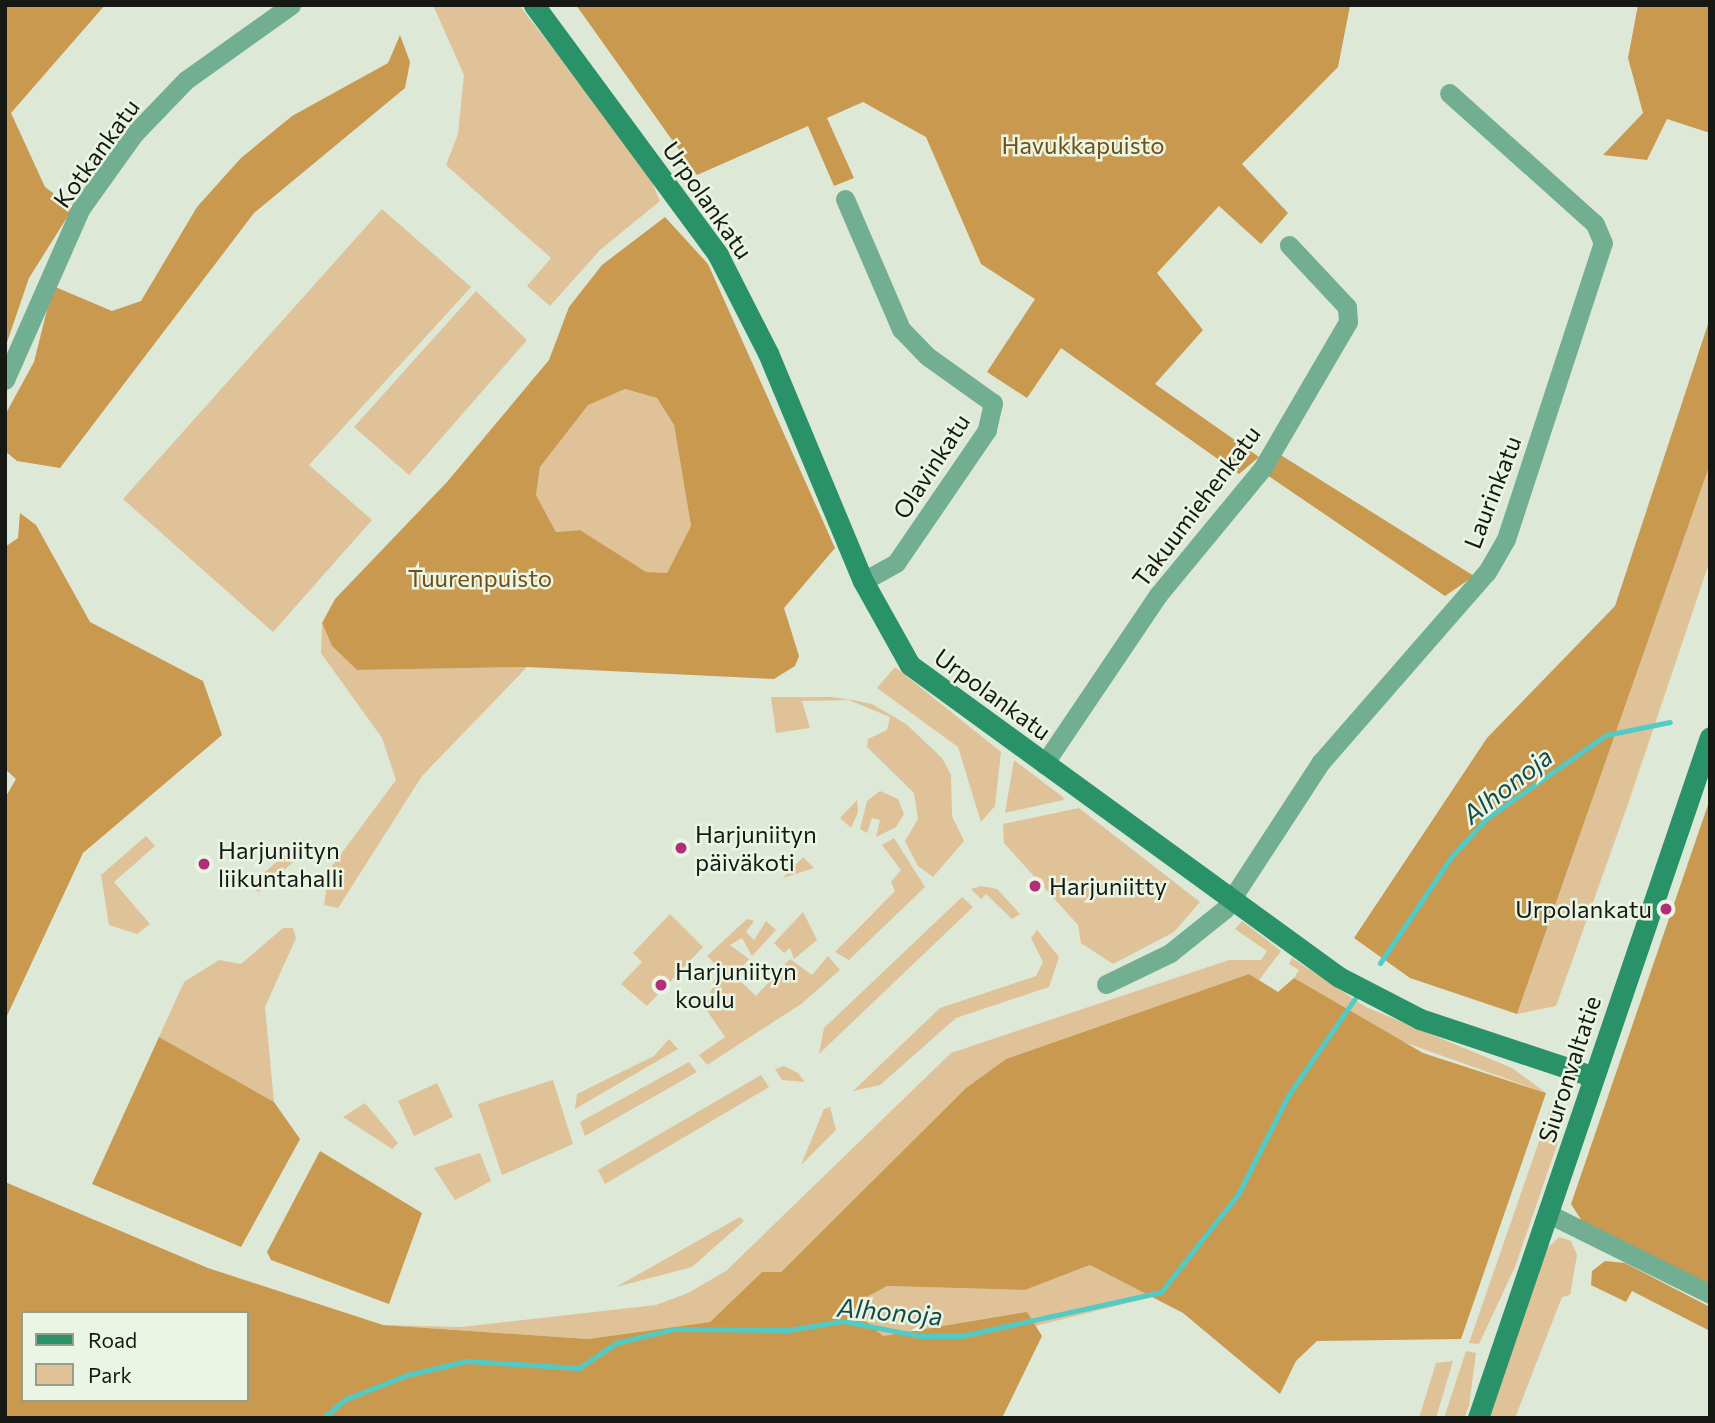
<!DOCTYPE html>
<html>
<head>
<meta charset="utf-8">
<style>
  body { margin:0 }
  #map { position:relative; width:1715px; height:1423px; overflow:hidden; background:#dde8d7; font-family:Commissioner,sans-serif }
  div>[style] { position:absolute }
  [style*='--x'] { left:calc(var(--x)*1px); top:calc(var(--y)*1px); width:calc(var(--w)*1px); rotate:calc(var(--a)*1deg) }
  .green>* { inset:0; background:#dfc298 }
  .forest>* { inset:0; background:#c99950 }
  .stream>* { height:5px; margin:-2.5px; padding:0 2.5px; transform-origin:2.5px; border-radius:2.5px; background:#52cbc6 }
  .minor>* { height:19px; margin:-9.5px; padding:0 9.5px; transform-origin:9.5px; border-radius:9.5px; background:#72ae91 }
  .secondary>* { height:21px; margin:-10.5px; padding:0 10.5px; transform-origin:10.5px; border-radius:10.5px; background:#299269 }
  .dots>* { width:19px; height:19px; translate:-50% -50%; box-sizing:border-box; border:4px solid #eaf5e4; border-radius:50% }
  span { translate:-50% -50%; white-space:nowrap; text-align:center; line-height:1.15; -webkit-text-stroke:5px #eaf5e4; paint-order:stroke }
  .park-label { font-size:24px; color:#704f18 }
  .street-label { font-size:24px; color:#161913 }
  .poi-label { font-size:24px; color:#161913 }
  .left { translate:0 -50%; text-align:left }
  .right { translate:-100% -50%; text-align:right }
  .water-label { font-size:26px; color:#154a48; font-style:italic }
  .frame { position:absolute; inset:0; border:7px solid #161913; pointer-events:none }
  .legend { position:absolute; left:21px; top:1311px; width:228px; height:91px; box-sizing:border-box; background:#eaf5e4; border:2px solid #959d90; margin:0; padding:9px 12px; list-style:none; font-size:21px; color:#161913 }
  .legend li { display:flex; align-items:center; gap:14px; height:35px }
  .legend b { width:35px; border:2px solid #959d90 }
</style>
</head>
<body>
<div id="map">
  <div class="green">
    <div style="clip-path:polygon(433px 5px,519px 5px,647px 171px,660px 201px,600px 250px,550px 306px,527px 286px,551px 258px,446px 165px,458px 134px,464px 75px)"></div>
    <div style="clip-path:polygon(382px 209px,471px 287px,309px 465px,372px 520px,273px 632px,123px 499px)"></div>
    <div style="clip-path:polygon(476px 291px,527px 340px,409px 475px,354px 427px)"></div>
    <div style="clip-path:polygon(625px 389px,657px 398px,674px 425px,691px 526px,667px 573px,646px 573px,580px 530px,556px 532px,536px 495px,540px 467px,588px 404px)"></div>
    <div style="clip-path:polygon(1710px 464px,1710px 560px,1628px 804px,1556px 1006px,1517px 1014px)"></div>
    <div style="clip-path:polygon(322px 623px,332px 646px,357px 670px,527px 667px,422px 776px,338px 908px,324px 905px,329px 870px,396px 780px,382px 738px,321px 653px)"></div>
    <div style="clip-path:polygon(895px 667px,1001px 752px,995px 806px,981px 822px,958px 747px,877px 688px)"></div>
    <div style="clip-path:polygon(771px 697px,831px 697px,853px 700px,872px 704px,906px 724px,942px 758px,951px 775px,952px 816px,964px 841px,933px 877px,918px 866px,905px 841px,918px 819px,914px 793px,867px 747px,868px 739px,887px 730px,890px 717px,849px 700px,802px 701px,810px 728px,776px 733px)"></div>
    <div style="clip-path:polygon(1014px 760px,1064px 798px,1063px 800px,1005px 813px)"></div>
    <div style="clip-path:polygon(880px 791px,898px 799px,904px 814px,896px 827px,876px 837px,880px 820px,872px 818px,867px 833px,860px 829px,867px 801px)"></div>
    <div style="clip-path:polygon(857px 800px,858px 812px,851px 828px,840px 818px)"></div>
    <div style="clip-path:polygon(1079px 808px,1200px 902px,1174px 932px,1113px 964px,1081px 943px,1078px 925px,1004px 843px,1003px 824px)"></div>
    <div style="clip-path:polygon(146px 836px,155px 846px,114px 882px,150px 924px,137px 934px,109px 925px,101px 875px)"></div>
    <div style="clip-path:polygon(894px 838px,925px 887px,849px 960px,835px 952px,895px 891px,891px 882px,901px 870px,882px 845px)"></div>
    <div style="clip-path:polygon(303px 839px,310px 848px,258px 892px,251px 884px)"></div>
    <div style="clip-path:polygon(803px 857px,814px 868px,783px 878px)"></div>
    <div style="clip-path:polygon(981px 886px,997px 889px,1020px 914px,1012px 919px,986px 894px,981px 899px,971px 889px)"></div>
    <div style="clip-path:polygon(962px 897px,973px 907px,819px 1054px,824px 1028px)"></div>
    <div style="clip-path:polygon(803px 912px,817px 940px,794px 959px,790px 948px,784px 953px,774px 943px)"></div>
    <div style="clip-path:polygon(670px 914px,703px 947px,647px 1006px,621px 984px,642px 962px,633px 953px)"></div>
    <div style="clip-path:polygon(747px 919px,754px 921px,746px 932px,754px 940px,766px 921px,776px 930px,752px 956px,742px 938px,730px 945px,749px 959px,734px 975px,756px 996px,790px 959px,812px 975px,828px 956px,840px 970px,801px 1004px,707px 1065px,699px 1055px,725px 1037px,706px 1009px,718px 967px,707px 956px)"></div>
    <div style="clip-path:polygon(1242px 921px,1281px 951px,1259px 980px,1249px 974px,1006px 1059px,966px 1088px,781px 1272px,762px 1272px,710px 1322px,588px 1339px,383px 1325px,461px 1327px,656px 1305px,688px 1293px,726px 1271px,951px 1053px,1229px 960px,1261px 960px,1267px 951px,1235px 929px)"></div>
    <div style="clip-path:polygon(283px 928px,293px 928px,296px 938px,265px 1007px,274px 1102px,159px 1037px,184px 982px,219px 960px,241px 964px)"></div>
    <div style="clip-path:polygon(1037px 930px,1059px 957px,1049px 987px,956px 1018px,880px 1085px,853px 1091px,940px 1008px,1036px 976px,1043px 962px,1031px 938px)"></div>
    <div style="clip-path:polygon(1292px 958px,1366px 1007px,1512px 1068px,1546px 1093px,1384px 1035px,1294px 978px,1299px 970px,1289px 964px)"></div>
    <div style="clip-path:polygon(669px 1039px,678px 1049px,575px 1109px,577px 1094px,654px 1056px)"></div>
    <div style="clip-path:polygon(689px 1062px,697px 1072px,585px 1136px,580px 1122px)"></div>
    <div style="clip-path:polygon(784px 1066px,798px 1073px,805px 1082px,782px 1080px,775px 1069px)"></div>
    <div style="clip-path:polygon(761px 1075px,769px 1087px,605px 1184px,598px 1170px)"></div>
    <div style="clip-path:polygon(553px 1080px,573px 1144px,502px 1175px,478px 1104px)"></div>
    <div style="clip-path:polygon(437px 1083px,453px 1117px,414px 1136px,398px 1101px)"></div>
    <div style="clip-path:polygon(1553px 1101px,1558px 1142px,1515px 1267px,1479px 1344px,1469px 1343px)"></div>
    <div style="clip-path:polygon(365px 1103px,398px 1143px,392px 1149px,343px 1117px)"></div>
    <div style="clip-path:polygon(830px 1107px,836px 1130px,801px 1165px,824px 1109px)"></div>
    <div style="clip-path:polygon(480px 1153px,491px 1181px,455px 1200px,434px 1168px)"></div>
    <div style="clip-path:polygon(740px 1217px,744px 1221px,692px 1267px,616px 1287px)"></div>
    <div style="clip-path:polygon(1559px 1237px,1571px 1241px,1577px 1255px,1570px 1295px,1562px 1297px,1515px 1418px,1487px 1418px,1546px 1249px)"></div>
    <div style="clip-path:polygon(1090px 1265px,1152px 1297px,1035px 1326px,1027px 1313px,883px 1336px,861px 1317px,863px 1299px,887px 1286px,1025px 1290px)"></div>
    <div style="clip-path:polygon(1466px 1351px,1476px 1353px,1469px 1406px,1464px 1418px,1444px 1418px)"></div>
    <div style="clip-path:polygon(1453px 1361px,1436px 1418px,1419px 1418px,1436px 1363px)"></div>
  </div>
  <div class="forest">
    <div style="clip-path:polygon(5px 5px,105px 5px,11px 113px,45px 187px,73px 208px,29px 278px,5px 348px)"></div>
    <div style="clip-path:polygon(576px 5px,1350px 6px,1338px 67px,1242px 164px,1288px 213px,1261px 244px,1219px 206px,1157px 273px,1203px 330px,1155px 384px,1259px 457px,1239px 474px,1061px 348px,1027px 398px,987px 372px,1035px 299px,981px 264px,926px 137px,863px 102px,827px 118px,854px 178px,834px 186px,808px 126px,697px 175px)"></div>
    <div style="clip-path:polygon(1638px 5px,1710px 5px,1710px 133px,1667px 119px,1647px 160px,1603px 155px,1643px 113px,1628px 58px)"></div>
    <div style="clip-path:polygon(400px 35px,410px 62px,405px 88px,254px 213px,60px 468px,17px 461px,5px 451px,5px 415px,34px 362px,53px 286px,112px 311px,141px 301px,197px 207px,241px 158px,292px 116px,388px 63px)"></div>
    <div style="clip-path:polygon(evenodd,665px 217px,708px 264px,835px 548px,784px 608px,799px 656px,795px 666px,774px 679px,527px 667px,357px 670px,332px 646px,322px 623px,335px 599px,447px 482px,549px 360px,569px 307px,602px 265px,665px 217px,625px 389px,657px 398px,674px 425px,691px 526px,667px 573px,646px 572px,580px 530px,556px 532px,536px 495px,540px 467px,588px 405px,625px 389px)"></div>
    <div style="clip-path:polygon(1710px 318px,1710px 464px,1517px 1014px,1410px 978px,1354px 938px,1487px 738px,1615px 606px)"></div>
    <div style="clip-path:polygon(1279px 454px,1474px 576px,1445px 596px,1267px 475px)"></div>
    <div style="clip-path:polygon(20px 513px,36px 525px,90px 622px,203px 681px,222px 735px,83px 853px,5px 1020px,5px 798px,16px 779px,5px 769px,5px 547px,18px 538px)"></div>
    <div style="clip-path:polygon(1710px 799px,1710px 1286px,1582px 1221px,1571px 1204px)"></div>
    <div style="clip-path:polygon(evenodd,1249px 974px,1278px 992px,1294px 978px,1423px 1053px,1546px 1093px,1461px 1339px,1317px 1341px,1296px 1361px,1280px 1394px,1183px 1313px,1090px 1265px,1025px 1290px,887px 1286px,863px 1299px,861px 1317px,883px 1336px,1027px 1312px,1042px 1336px,1002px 1418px,5px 1418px,5px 1182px,208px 1268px,383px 1325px,588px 1339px,710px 1322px,762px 1272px,781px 1272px,966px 1088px,1006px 1059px,1249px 974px,23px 1313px,247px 1313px,247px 1400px,23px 1400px,23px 1313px)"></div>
    <div style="clip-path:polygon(159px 1037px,274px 1102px,300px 1139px,241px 1247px,92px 1184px)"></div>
    <div style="clip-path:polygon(320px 1151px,422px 1213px,389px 1304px,271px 1260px,267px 1252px)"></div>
    <div style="clip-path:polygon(1605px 1261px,1625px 1263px,1710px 1307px,1710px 1331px,1632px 1291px,1626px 1302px,1591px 1285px,1592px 1271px)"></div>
  </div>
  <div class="stream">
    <div style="--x:1380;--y:963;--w:129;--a:-56.1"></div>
    <div style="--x:1452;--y:856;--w:52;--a:-47.4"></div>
    <div style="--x:1487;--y:818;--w:145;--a:-34.9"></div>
    <div style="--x:1606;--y:735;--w:65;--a:-11.5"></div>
    <div style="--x:323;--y:1418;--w:30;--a:-40"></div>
    <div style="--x:346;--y:1399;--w:66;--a:-21.5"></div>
    <div style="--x:407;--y:1375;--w:61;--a:-13.3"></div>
    <div style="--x:466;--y:1361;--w:113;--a:3.5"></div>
    <div style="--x:579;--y:1368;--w:45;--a:-34"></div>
    <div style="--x:616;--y:1343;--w:60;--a:-13.6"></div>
    <div style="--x:674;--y:1329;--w:114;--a:0.5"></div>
    <div style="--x:788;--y:1330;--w:56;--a:-9.3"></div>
    <div style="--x:843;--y:1321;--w:78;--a:11"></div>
    <div style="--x:920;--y:1336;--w:41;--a:0"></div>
    <div style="--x:961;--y:1336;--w:205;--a:-12.4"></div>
    <div style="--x:1161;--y:1292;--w:125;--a:-51.8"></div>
    <div style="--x:1238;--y:1194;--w:112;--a:-63"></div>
    <div style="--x:1289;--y:1094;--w:118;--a:-55.4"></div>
  </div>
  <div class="minor">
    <div style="--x:845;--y:199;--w:142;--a:66.7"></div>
    <div style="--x:901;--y:329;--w:37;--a:46"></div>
    <div style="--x:927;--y:356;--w:81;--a:35.5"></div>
    <div style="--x:993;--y:403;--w:28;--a:103"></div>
    <div style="--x:987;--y:430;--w:161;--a:124.4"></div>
    <div style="--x:896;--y:563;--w:38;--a:151"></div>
    <div style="--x:5;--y:380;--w:188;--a:-66.2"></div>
    <div style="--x:81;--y:208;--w:91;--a:-54.4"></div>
    <div style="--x:134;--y:134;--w:75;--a:-46.1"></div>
    <div style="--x:186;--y:80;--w:129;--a:-35.5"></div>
    <div style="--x:1044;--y:764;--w:204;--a:-56"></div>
    <div style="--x:1158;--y:595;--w:163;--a:-50.5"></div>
    <div style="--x:1262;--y:469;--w:170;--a:-59.7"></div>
    <div style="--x:1348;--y:322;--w:15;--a:-94"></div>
    <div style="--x:1347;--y:307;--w:85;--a:-133.1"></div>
    <div style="--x:1106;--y:984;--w:71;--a:-25.8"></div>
    <div style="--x:1170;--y:953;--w:70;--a:-38.7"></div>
    <div style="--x:1225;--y:909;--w:176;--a:-56.9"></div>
    <div style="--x:1321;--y:762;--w:252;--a:-48.9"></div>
    <div style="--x:1487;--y:572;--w:38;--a:-60"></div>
    <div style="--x:1506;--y:539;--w:311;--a:-71.9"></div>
    <div style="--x:1603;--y:243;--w:21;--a:-113"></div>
    <div style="--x:1595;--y:224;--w:196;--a:-138.1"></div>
    <div style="--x:1549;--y:1214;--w:180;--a:26.4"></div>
  </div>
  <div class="secondary">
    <div style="--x:534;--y:5;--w:310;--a:53.6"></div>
    <div style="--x:718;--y:255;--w:110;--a:63"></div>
    <div style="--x:768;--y:353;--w:247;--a:67.4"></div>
    <div style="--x:863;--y:581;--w:96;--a:60.8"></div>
    <div style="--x:910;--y:665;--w:530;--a:36.03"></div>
    <div style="--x:1339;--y:977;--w:91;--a:27.4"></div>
    <div style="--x:1420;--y:1019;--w:183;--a:18.4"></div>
    <div style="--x:1478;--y:1418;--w:719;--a:-71.19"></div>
  </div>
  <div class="dots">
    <div style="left:681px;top:848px;background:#b12e79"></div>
    <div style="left:204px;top:864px;background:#b12e79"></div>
    <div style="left:1035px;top:886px;background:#b12e79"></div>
    <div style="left:1666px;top:909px;background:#b12e79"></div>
    <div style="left:661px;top:985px;background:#b12e79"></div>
  </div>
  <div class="park-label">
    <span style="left:1083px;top:145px">Havukkapuisto</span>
    <span style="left:480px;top:578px">Tuurenpuisto</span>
  </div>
  <div class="street-label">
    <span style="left:96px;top:153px;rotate:-54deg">Kotkankatu</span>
    <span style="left:708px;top:200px;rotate:55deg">Urpolankatu</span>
    <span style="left:931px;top:466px;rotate:-57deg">Olavinkatu</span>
    <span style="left:1492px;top:492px;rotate:-69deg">Laurinkatu</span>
    <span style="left:1196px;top:506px;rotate:-53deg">Takuumiehenkatu</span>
    <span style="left:993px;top:694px;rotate:36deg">Urpolankatu</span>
    <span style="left:1569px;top:1069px;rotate:-72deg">Siuronvaltatie</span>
  </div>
  <div class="poi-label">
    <span class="left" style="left:695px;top:848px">Harjuniityn<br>päiväkoti</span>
    <span class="left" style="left:218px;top:864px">Harjuniityn<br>liikuntahalli</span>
    <span class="left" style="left:1049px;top:886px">Harjuniitty</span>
    <span class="right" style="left:1652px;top:909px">Urpolankatu</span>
    <span class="left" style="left:675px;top:985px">Harjuniityn<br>koulu</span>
  </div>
  <div class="water-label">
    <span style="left:1507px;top:785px;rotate:-38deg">Alhonoja</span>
    <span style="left:890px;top:1311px;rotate:5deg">Alhonoja</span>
  </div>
  <div class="frame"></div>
  <ul class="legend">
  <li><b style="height:9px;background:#299269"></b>Road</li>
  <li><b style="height:19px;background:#dfc298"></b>Park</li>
  </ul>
</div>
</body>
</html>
